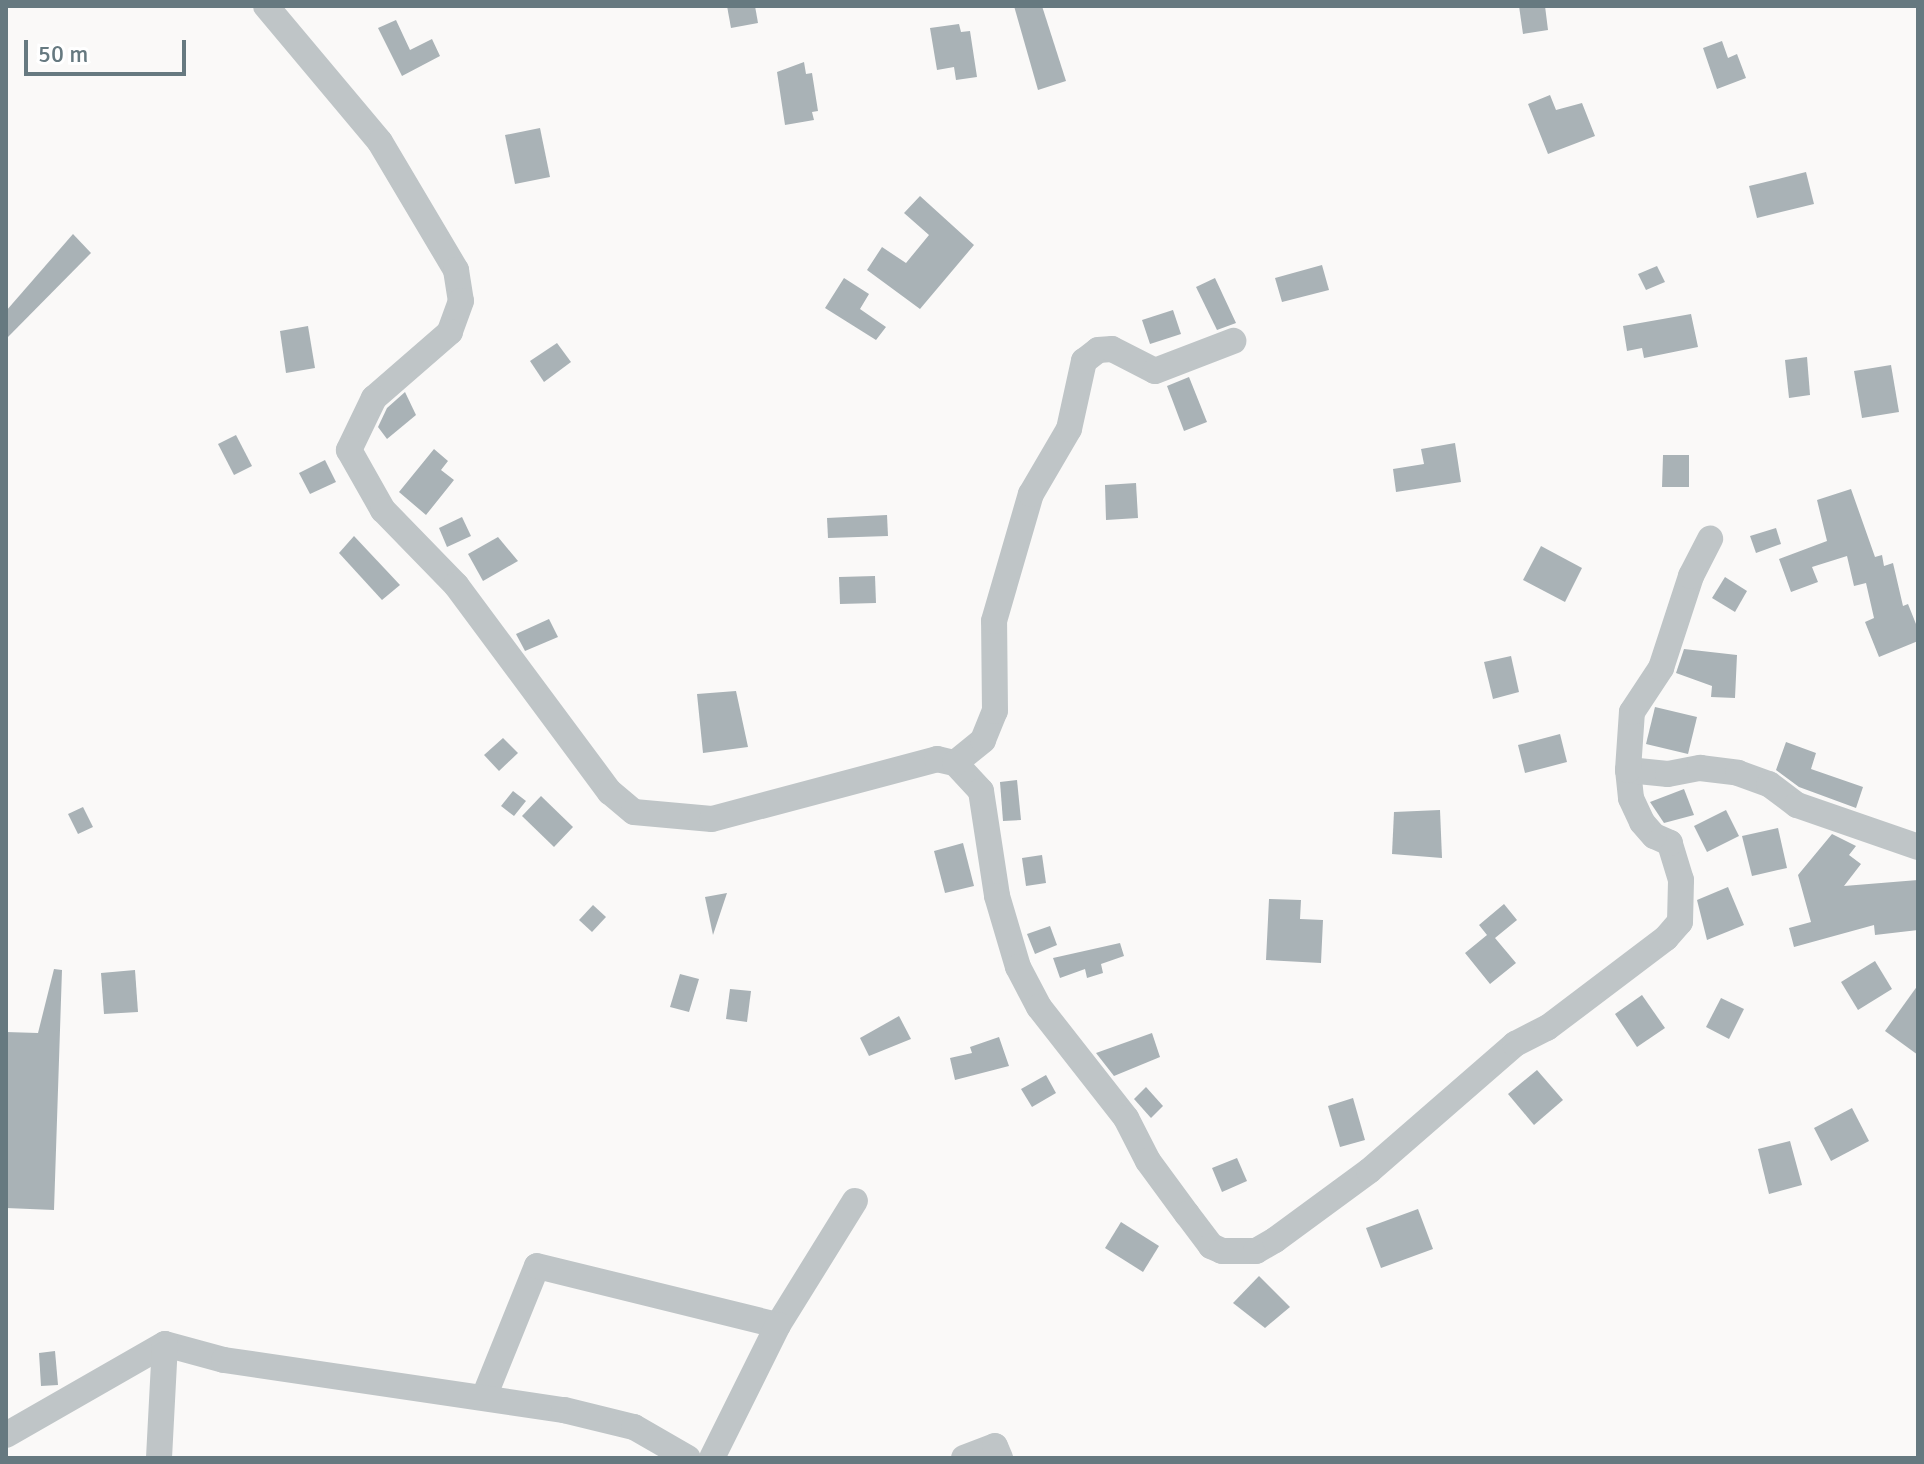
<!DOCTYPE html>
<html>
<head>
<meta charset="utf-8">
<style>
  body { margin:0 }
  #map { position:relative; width:1924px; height:1464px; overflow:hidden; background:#faf9f8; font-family:Signika,sans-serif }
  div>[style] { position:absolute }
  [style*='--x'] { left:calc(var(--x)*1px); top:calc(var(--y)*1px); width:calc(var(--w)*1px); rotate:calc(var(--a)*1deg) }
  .building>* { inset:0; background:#a9b2b6 }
  .minor>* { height:26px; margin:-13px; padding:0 13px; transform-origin:13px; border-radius:13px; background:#bfc5c7 }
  span { translate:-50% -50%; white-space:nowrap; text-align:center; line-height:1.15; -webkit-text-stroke:8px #fff; paint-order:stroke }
  .frame { position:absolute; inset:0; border:8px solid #667980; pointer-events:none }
  .scale { position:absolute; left:24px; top:40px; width:162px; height:36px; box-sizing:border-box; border:4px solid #667980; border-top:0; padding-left:10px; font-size:24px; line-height:28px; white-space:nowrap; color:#667980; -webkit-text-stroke:6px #fff; paint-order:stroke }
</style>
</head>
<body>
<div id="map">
  <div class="building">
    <div style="clip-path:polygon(727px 6px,755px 6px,758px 23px,731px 28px)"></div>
    <div style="clip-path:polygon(1014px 6px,1042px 6px,1066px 81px,1038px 90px)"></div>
    <div style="clip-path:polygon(1519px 6px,1545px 6px,1548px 30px,1523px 34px)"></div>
    <div style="clip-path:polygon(396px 20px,410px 50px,432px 39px,440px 56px,402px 76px,378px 28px)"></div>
    <div style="clip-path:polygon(959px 24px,961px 32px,970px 31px,977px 77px,956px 80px,954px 67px,937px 70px,930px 28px)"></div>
    <div style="clip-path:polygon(1722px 41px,1728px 58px,1737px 54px,1746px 78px,1717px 89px,1703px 48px)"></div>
    <div style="clip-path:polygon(804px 62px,806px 74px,812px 73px,818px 111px,812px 112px,814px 120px,785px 125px,777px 72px)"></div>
    <div style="clip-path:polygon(1550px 95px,1556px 110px,1582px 103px,1595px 136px,1548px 154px,1528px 104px)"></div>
    <div style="clip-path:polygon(540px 128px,550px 177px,515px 184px,505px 135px)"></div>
    <div style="clip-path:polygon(1806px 172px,1814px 204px,1757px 218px,1749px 186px)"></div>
    <div style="clip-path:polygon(920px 196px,974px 245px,920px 309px,867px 270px,882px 247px,906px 263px,929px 235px,904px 213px)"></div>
    <div style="clip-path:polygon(73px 234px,91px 253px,6px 339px,6px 311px)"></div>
    <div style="clip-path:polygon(1322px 265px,1329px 290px,1282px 302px,1275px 278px)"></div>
    <div style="clip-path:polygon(1657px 266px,1665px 282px,1646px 290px,1638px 274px)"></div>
    <div style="clip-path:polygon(844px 278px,869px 294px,860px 309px,886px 327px,876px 340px,825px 308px)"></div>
    <div style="clip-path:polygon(1215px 278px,1236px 323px,1217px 330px,1196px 287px)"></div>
    <div style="clip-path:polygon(1173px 310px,1181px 334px,1150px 344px,1142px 320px)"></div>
    <div style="clip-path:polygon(1691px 314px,1698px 347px,1644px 358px,1642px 348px,1627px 351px,1623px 326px)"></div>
    <div style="clip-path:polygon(308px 326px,315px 368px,286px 373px,280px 331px)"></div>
    <div style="clip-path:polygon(557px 343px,571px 362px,544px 382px,530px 361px)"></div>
    <div style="clip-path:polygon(1807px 357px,1810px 395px,1789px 398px,1785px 360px)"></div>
    <div style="clip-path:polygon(1891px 365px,1899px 412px,1862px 418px,1854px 371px)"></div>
    <div style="clip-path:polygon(1189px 377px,1207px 422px,1184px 431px,1167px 386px)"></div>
    <div style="clip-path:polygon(405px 392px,416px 415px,387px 439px,378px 427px,387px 408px)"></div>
    <div style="clip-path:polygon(236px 435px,252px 466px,234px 475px,218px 444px)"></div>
    <div style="clip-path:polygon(1455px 443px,1461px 482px,1396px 492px,1393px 469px,1424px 464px,1421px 449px)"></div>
    <div style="clip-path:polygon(434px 449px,448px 461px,441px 470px,454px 480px,426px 515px,399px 492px)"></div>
    <div style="clip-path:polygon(1663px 455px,1689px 455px,1689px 487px,1662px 487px)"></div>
    <div style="clip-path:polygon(325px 460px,336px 482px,310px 494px,299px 473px)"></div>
    <div style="clip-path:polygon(1136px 483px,1138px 518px,1106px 520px,1105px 485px)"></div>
    <div style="clip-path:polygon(1851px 489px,1875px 557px,1882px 555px,1884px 566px,1893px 563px,1903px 606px,1908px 604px,1918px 629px,1918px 641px,1879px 657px,1865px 622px,1874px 618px,1866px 583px,1854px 586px,1847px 556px,1812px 567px,1818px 582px,1791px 592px,1779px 559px,1827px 541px,1817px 500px)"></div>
    <div style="clip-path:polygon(887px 515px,888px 536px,828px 538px,827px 518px)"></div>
    <div style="clip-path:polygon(462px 517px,471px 536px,447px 547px,439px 528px)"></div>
    <div style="clip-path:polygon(1776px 528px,1781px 544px,1756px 553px,1750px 536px)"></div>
    <div style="clip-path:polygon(354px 536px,400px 585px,382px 600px,339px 553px)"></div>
    <div style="clip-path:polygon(498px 537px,518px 561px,483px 581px,468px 554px)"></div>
    <div style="clip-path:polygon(1541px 546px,1582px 568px,1565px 602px,1523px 580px)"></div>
    <div style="clip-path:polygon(875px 576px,876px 603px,840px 604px,839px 577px)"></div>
    <div style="clip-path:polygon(1725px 577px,1747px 591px,1735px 612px,1712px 598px)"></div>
    <div style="clip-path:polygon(549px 619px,558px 637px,525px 651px,516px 634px)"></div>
    <div style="clip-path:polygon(1684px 649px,1737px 655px,1735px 698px,1711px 697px,1712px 686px,1676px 673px)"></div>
    <div style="clip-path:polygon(1511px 656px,1519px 692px,1493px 699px,1484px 662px)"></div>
    <div style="clip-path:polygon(736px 691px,748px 747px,703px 753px,697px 694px)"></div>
    <div style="clip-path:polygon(1655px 707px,1697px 717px,1688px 754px,1646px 744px)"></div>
    <div style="clip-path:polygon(1560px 734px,1567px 762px,1525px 773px,1518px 745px)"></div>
    <div style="clip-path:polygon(503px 738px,518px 753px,499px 771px,484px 755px)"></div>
    <div style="clip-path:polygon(1786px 742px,1816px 753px,1811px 769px,1863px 787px,1856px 808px,1799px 787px,1776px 770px)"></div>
    <div style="clip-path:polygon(1017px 780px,1021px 820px,1003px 821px,1000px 782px)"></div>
    <div style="clip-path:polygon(1684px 789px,1694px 815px,1664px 823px,1650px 802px)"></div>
    <div style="clip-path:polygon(513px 791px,526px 801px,514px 816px,501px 806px)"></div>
    <div style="clip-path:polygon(541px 796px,573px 827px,554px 847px,522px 816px)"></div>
    <div style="clip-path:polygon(83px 807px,93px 827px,78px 834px,68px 814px)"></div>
    <div style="clip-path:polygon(1440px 810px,1442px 858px,1392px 854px,1394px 812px)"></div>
    <div style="clip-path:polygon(1726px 810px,1739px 836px,1707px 852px,1694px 826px)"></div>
    <div style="clip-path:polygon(1778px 828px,1787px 868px,1752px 876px,1742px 836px)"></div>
    <div style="clip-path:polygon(1832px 834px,1856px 846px,1849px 855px,1861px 864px,1844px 886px,1918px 880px,1918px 930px,1875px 935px,1874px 925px,1794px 947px,1789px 928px,1811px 922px,1798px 875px)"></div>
    <div style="clip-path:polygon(963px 843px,974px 886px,945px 893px,934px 851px)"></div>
    <div style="clip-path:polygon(1042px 855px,1046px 883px,1026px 886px,1022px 858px)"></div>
    <div style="clip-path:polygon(1728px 887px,1744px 925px,1707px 940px,1697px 900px)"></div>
    <div style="clip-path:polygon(727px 893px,713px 935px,705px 897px)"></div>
    <div style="clip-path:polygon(1269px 899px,1301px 900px,1300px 919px,1323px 920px,1321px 963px,1266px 960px)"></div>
    <div style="clip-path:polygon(1504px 904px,1517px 920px,1495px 938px,1516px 963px,1490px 984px,1465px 953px,1487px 935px,1479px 925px)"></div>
    <div style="clip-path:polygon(593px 905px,606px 917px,592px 932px,579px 920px)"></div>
    <div style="clip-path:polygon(1050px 926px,1057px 945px,1035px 954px,1027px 934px)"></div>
    <div style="clip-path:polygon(1120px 943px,1124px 956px,1101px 964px,1103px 973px,1087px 978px,1085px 969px,1060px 978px,1053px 958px)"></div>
    <div style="clip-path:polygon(1875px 961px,1892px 989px,1858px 1010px,1841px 982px)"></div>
    <div style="clip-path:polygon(54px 969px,62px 970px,54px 1210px,6px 1208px,6px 1032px,38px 1033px)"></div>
    <div style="clip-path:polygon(135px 970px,138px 1012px,104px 1014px,101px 973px)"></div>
    <div style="clip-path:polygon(680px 974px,699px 979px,689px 1012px,670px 1007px)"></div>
    <div style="clip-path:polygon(1918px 985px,1918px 1055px,1885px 1031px)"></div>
    <div style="clip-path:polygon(730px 989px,751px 991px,747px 1022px,726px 1019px)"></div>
    <div style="clip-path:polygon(1642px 995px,1665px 1028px,1637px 1047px,1615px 1014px)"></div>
    <div style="clip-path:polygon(1721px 998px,1744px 1009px,1729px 1039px,1706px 1027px)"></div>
    <div style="clip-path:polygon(899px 1016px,911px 1039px,869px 1056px,860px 1038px)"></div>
    <div style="clip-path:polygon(1152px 1033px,1160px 1057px,1114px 1076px,1096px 1053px)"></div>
    <div style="clip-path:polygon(999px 1037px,1009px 1066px,955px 1080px,950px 1058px,972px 1053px,970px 1047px)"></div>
    <div style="clip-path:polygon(1537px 1070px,1563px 1100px,1534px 1125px,1508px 1094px)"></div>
    <div style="clip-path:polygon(1046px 1075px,1056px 1093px,1032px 1107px,1021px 1089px)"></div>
    <div style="clip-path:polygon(1146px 1087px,1163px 1106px,1151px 1118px,1134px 1099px)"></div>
    <div style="clip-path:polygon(1353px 1098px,1365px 1140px,1340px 1147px,1328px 1106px)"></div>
    <div style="clip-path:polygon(1852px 1108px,1869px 1141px,1831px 1161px,1814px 1128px)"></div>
    <div style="clip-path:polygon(1790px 1141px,1802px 1185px,1769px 1194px,1758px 1149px)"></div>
    <div style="clip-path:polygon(1237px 1158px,1247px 1181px,1222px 1192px,1212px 1168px)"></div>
    <div style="clip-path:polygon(1418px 1209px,1433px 1249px,1381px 1268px,1366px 1228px)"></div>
    <div style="clip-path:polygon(1121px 1222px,1159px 1246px,1143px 1272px,1105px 1248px)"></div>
    <div style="clip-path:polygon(1259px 1276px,1290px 1307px,1265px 1328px,1233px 1303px)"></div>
    <div style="clip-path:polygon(55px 1351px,58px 1385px,41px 1386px,39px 1353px)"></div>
  </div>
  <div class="minor">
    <div style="--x:266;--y:6;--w:177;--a:50"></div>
    <div style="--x:380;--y:142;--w:149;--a:59.3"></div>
    <div style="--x:456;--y:270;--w:31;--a:81"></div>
    <div style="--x:461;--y:301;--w:33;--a:110"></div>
    <div style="--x:450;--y:332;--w:101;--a:139"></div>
    <div style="--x:374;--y:398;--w:58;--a:115.7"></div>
    <div style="--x:349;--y:450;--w:69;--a:60.5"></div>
    <div style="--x:383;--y:510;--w:105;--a:45.8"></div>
    <div style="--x:456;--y:585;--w:258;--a:53.4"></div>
    <div style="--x:610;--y:792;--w:31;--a:40"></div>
    <div style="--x:634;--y:812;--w:78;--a:5.1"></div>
    <div style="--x:712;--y:819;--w:233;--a:-14.9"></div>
    <div style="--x:937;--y:759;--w:18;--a:13"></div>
    <div style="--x:955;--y:763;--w:38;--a:47"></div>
    <div style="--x:981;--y:791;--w:106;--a:81.3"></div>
    <div style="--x:997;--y:896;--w:74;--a:73.5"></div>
    <div style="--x:1018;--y:967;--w:45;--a:62.3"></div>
    <div style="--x:1039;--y:1007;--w:141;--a:51.9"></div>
    <div style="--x:1126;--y:1118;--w:48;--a:62.9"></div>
    <div style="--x:1148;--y:1161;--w:66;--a:53.7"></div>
    <div style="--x:1187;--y:1214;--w:40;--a:53"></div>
    <div style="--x:1211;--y:1246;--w:12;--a:24"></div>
    <div style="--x:1222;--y:1251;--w:34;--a:0"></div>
    <div style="--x:1256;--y:1251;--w:22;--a:-30"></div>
    <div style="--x:1275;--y:1240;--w:117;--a:-36.3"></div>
    <div style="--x:1369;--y:1171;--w:194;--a:-41"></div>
    <div style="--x:1515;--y:1044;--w:36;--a:-27"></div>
    <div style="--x:1547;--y:1028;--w:149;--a:-37.1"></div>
    <div style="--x:1666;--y:938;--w:21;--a:-49"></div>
    <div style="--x:1680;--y:922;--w:42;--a:-88.6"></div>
    <div style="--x:1681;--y:880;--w:39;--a:-107"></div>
    <div style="--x:1670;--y:843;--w:17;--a:-156"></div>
    <div style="--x:1654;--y:836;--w:18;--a:-131"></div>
    <div style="--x:1642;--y:822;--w:26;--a:-115"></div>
    <div style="--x:1631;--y:798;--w:28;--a:-96"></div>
    <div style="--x:1628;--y:770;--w:40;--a:5.7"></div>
    <div style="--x:1668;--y:774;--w:33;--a:-11"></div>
    <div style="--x:1700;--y:768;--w:38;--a:7"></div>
    <div style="--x:1738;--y:773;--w:33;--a:20"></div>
    <div style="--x:1769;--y:784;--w:35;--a:37"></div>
    <div style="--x:1797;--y:805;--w:128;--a:19.1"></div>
    <div style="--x:955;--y:763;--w:36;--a:-39"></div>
    <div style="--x:983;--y:740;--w:31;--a:-68"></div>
    <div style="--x:995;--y:711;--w:90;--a:-90.6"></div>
    <div style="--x:994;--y:621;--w:132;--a:-73.8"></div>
    <div style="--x:1031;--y:494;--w:75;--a:-59.7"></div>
    <div style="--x:1069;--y:429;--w:70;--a:-77.6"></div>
    <div style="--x:1084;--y:361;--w:18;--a:-38"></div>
    <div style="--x:1098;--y:350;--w:14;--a:-4"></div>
    <div style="--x:1112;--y:349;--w:48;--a:27.1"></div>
    <div style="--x:1155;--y:371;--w:84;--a:-21"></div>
    <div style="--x:1628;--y:770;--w:58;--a:-86.1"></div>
    <div style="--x:1632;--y:712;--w:53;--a:-56.6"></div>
    <div style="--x:1661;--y:668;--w:97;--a:-71.9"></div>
    <div style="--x:1691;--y:576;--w:42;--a:-62.8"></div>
    <div style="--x:778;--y:1325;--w:146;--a:-58.2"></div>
    <div style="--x:484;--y:1397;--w:141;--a:-68"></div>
    <div style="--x:537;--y:1266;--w:248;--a:13.8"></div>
    <div style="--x:778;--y:1325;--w:148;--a:116.4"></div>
    <div style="--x:6;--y:1435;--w:183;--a:-29.8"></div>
    <div style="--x:165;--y:1344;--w:61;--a:15.2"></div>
    <div style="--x:224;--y:1360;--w:344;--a:8.4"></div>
    <div style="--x:564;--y:1410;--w:72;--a:13.7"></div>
    <div style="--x:634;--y:1427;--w:62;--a:29.9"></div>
    <div style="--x:159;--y:1458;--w:114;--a:-87"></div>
    <div style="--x:964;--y:1458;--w:33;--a:-21"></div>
    <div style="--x:995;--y:1446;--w:13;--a:67"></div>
  </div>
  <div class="frame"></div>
  <div class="scale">50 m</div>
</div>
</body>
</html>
